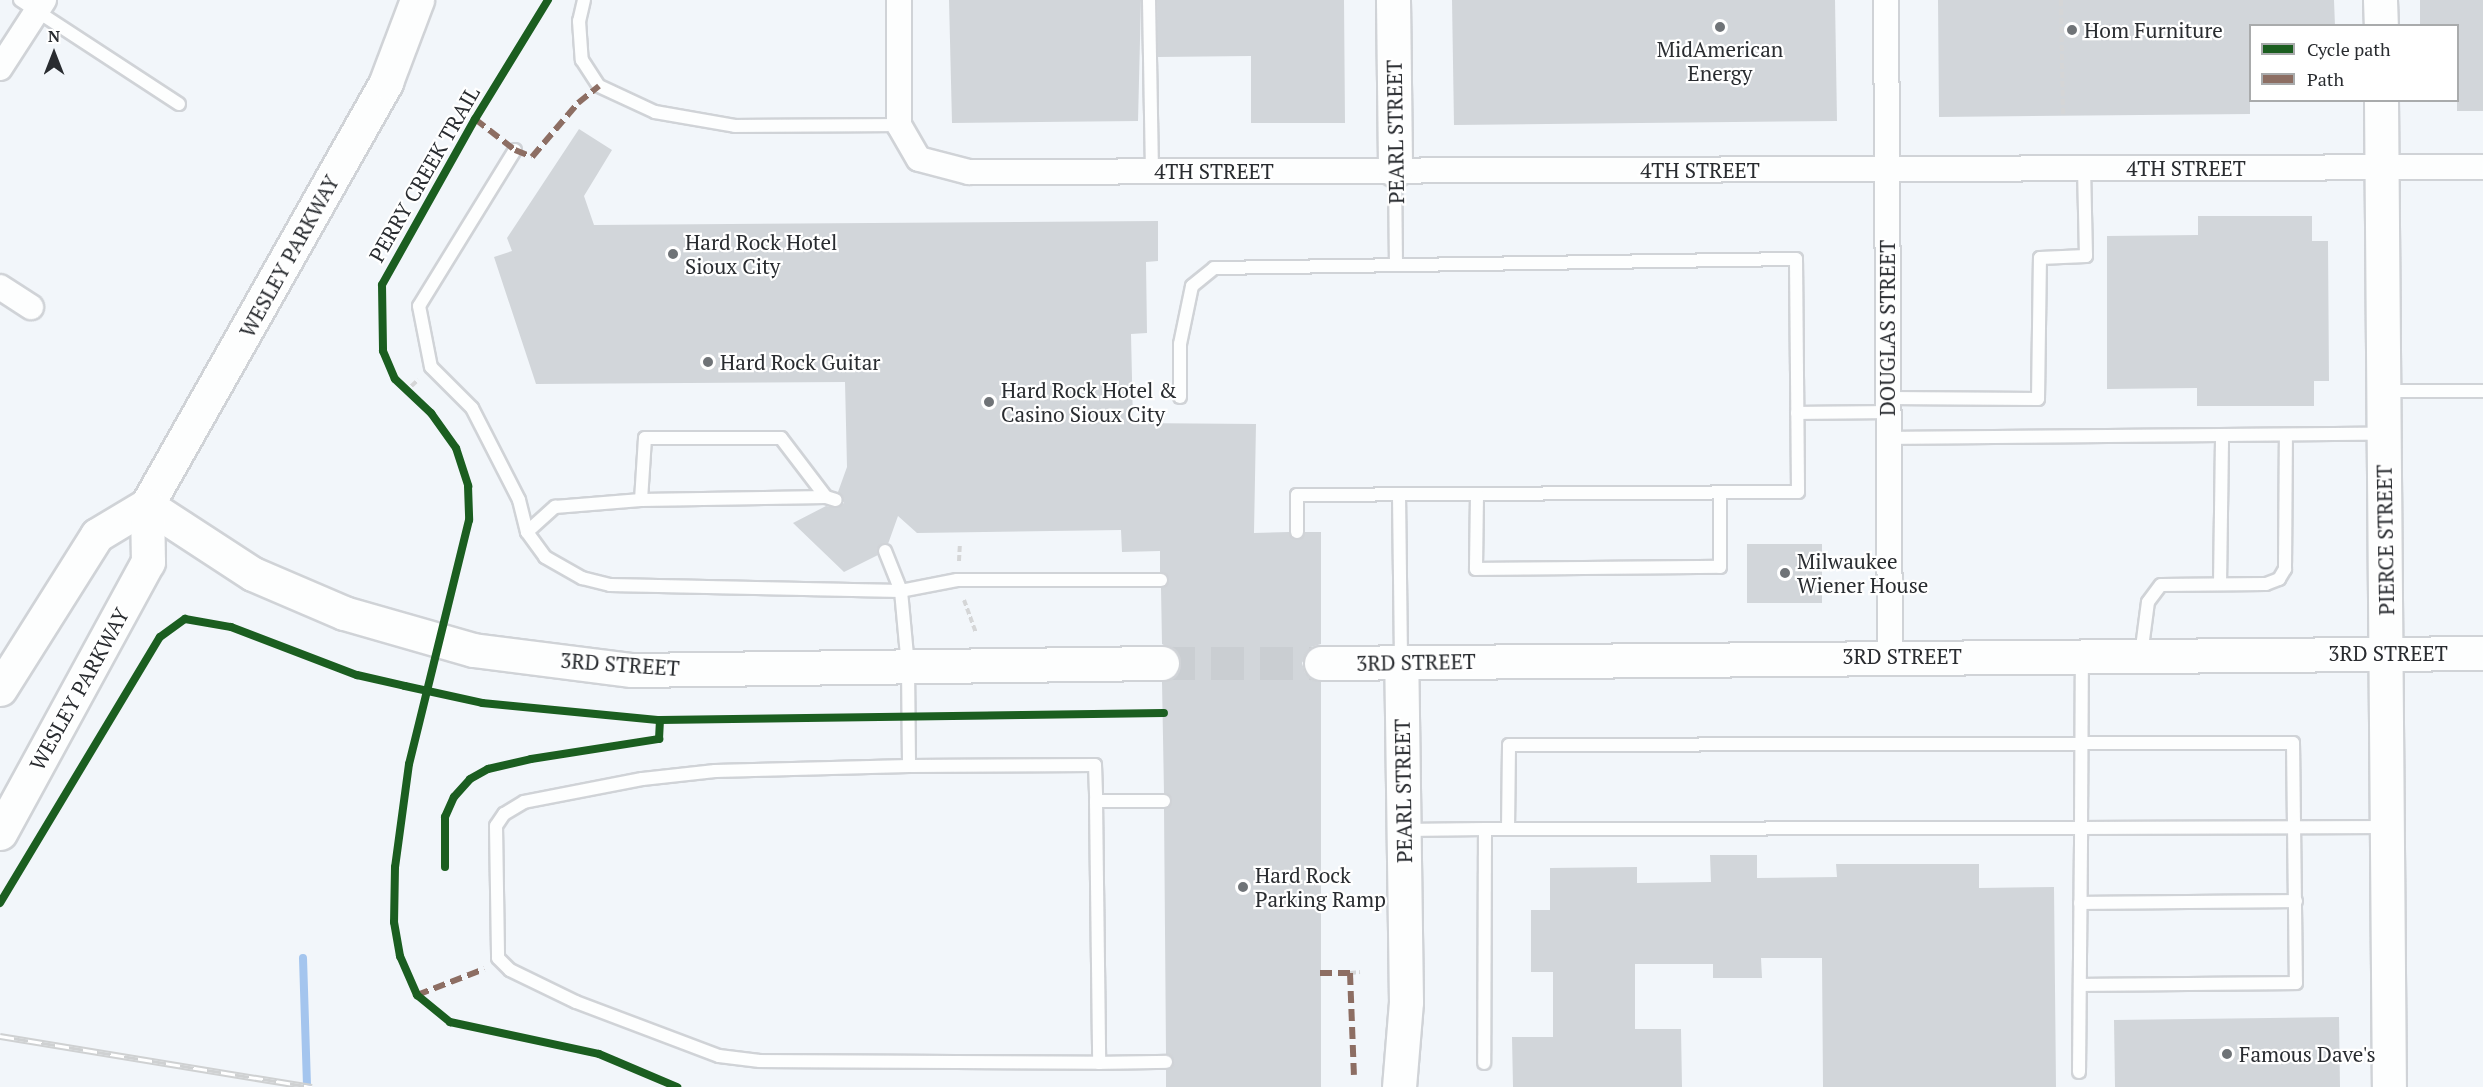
<!DOCTYPE html>
<html>
<head>
<meta charset="utf-8">
<style>
  body { margin:0 }
  #map { position:relative; width:2483px; height:1087px; overflow:hidden; background:#f2f6fa; font-family:"PT Serif",serif }
  div>[style] { position:absolute }
  [style*='--x'] { left:calc(var(--x)*1px); top:calc(var(--y)*1px); width:calc(var(--w)*1px); rotate:calc(var(--a)*1deg) }
  .stream>* { height:8px; margin:-4px; padding:0 4px; transform-origin:4px; border-radius:4px; background:#a4c5ee }
  .building>* { inset:0; background:#d2d6da }
  .secondary-tunnel>* { height:33px; margin-top:-16.5px; transform-origin:0; background:repeating-linear-gradient(90deg,#caced2 0 33px,transparent 0 49px) }
  .path>* { height:4px; margin-top:-2px; transform-origin:0; background:repeating-linear-gradient(90deg,#d5d6d7 0 6px,transparent 0 9px) }
  .roads { filter:drop-shadow(2px 0 #d0d3d7) drop-shadow(-2px 0 #d0d3d7) drop-shadow(0 2px #d0d3d7) drop-shadow(0 -2px #d0d3d7) }
  .lane>* { height:12px; margin:-6px; padding:0 6px; transform-origin:6px; border-radius:6px; background:#fdfefe }
  .street>* { height:24px; margin:-12px; padding:0 12px; transform-origin:12px; border-radius:12px; background:#fdfefe }
  .secondary>* { height:33px; margin:-16.5px; padding:0 16.5px; transform-origin:16.5px; border-radius:16.5px; background:#fdfefe }
  .primary>* { height:33px; margin:-16.5px; padding:0 16.5px; transform-origin:16.5px; border-radius:16.5px; background:#fdfefe }
  .rail>* { height:7px; margin-top:-3.5px; transform-origin:0; background:repeating-linear-gradient(90deg,#fff 0 14px,#cfd1d2 0 28px); box-sizing:border-box; border-block:2px solid #cfd1d2 }
  .quiet>* { height:6px; margin-top:-3px; transform-origin:0; background:repeating-linear-gradient(90deg,#8d6e63 0 12px,transparent 0 18px) }
  .cycleway>* { height:8px; margin:-4px; padding:0 4px; transform-origin:4px; border-radius:4px; background:#1b5e20 }
  .dots>* { width:16px; height:16px; translate:-50% -50%; box-sizing:border-box; border:3px solid #fff; border-radius:50% }
  span { translate:-50% -50%; white-space:nowrap; text-align:center; line-height:1.15; -webkit-text-stroke:4.5px #fff; paint-order:stroke }
  .poi-label { font-size:21px; color:#292c30 }
  .left { translate:0 -50%; text-align:left }
  .street-label { font-size:21px; color:#292c30 }
  .legend { position:absolute; left:2249px; top:24px; width:210px; height:78px; box-sizing:border-box; background:#fff; border:2px solid #a9abac; margin:0; padding:8px 10px; list-style:none; font-size:18px; color:#292c30 }
  .legend li { display:flex; align-items:center; gap:12px; height:30px }
  .legend b { width:30px; border:2px solid #a9abac }
  .north { position:absolute; left:24px; top:24px; width:60px; height:60px; -webkit-text-stroke:4px #fff; paint-order:stroke; rotate:0deg; font-size:16px; font-weight:700; line-height:24px; text-align:center; color:#292c30 }
  .north::after { content:''; display:block; margin:auto; width:21px; height:27px; background:#292c30; clip-path:polygon(50% 0,100% 100%,50% 72%,0 100%) }
</style>
</head>
<body>
<div id="map">
  <div class="stream">
    <div style="--x:303;--y:958;--w:129;--a:88.2"></div>
  </div>
  <div class="building">
    <div style="clip-path:polygon(949px 0,1141px 0,1138px 121px,952px 123px)"></div>
    <div style="clip-path:polygon(1157px 0,1344px 0,1345px 123px,1251px 123px,1251px 56px,1158px 57px)"></div>
    <div style="clip-path:polygon(1452px 0,1835px 0,1837px 121px,1454px 125px)"></div>
    <div style="clip-path:polygon(1938px 0,2334px 0,2335px 26px,2250px 26px,2250px 114px,1939px 117px)"></div>
    <div style="clip-path:polygon(2420px 0,2483px 0,2483px 111px,2457px 111px,2457px 26px,2420px 26px)"></div>
    <div style="clip-path:polygon(579px 129px,612px 150px,584px 196px,594px 225px,1158px 221px,1158px 261px,1146px 262px,1147px 333px,1131px 334px,1133px 423px,1256px 424px,1254px 533px,1289px 532px,1298px 540px,1305px 532px,1321px 532px,1321px 644px,1311px 647px,1302px 663px,1305px 673px,1321px 682px,1321px 1087px,1166px 1087px,1166px 1070px,1174px 1062px,1166px 1054px,1164px 809px,1172px 800px,1164px 793px,1162px 682px,1172px 679px,1181px 663px,1178px 653px,1162px 644px,1161px 588px,1169px 579px,1160px 572px,1160px 551px,1122px 552px,1121px 530px,917px 533px,898px 516px,888px 544px,879px 545px,878px 555px,844px 572px,793px 523px,826px 506px,837px 508px,844px 503px,838px 492px,847px 467px,845px 382px,536px 384px,494px 257px,512px 251px,507px 238px)"></div>
    <div style="clip-path:polygon(2198px 216px,2312px 216px,2312px 241px,2328px 241px,2329px 381px,2314px 381px,2314px 406px,2197px 406px,2197px 388px,2107px 389px,2107px 236px,2198px 235px)"></div>
    <div style="clip-path:polygon(1747px 544px,1822px 544px,1822px 603px,1747px 603px)"></div>
    <div style="clip-path:polygon(1710px 855px,1757px 855px,1757px 878px,1837px 877px,1836px 864px,1979px 864px,1979px 888px,2054px 887px,2056px 1087px,1823px 1087px,1822px 958px,1761px 958px,1762px 978px,1713px 978px,1713px 964px,1635px 964px,1635px 1029px,1681px 1029px,1682px 1087px,1513px 1087px,1512px 1037px,1553px 1037px,1553px 972px,1531px 972px,1531px 910px,1550px 910px,1550px 868px,1637px 867px,1637px 883px,1711px 882px)"></div>
    <div style="clip-path:polygon(2339px 1017px,2340px 1087px,2115px 1087px,2114px 1020px)"></div>
  </div>
  <div class="secondary-tunnel">
    <div style="--x:1162;--y:663;--w:159;--a:0"></div>
  </div>
  <div class="path">
    <div style="--x:2061;--y:0;--w:116;--a:89"></div>
    <div style="--x:405;--y:392;--w:18;--a:-43"></div>
    <div style="--x:959;--y:561;--w:18;--a:-87"></div>
    <div style="--x:964;--y:600;--w:35;--a:70"></div>
    <div style="--x:1350;--y:973;--w:10;--a:-6"></div>
  </div>
  <div class="roads">
    <div class="lane">
      <div style="--x:20;--y:0;--w:190;--a:33.2"></div>
      <div style="--x:584;--y:0;--w:22;--a:103"></div>
      <div style="--x:579;--y:21;--w:39;--a:86"></div>
      <div style="--x:582;--y:60;--w:31;--a:57"></div>
      <div style="--x:599;--y:86;--w:62;--a:24.9"></div>
      <div style="--x:655;--y:112;--w:81;--a:9.9"></div>
      <div style="--x:735;--y:126;--w:164;--a:-0.3"></div>
      <div style="--x:1149;--y:0;--w:171;--a:89"></div>
      <div style="--x:515;--y:150;--w:183;--a:121.6"></div>
      <div style="--x:419;--y:306;--w:62;--a:78.9"></div>
      <div style="--x:431;--y:367;--w:58;--a:45"></div>
      <div style="--x:472;--y:408;--w:103;--a:62.9"></div>
      <div style="--x:519;--y:500;--w:33;--a:76"></div>
      <div style="--x:527;--y:532;--w:31;--a:54"></div>
      <div style="--x:545;--y:557;--w:43;--a:29.6"></div>
      <div style="--x:582;--y:578;--w:29;--a:14"></div>
      <div style="--x:610;--y:585;--w:291;--a:1.2"></div>
      <div style="--x:901;--y:591;--w:43;--a:-111.8"></div>
      <div style="--x:1395;--y:170;--w:95;--a:89.4"></div>
      <div style="--x:2385;--y:391;--w:98;--a:0"></div>
      <div style="--x:1180;--y:397;--w:53;--a:-90"></div>
      <div style="--x:1180;--y:344;--w:59;--a:-78.3"></div>
      <div style="--x:1192;--y:286;--w:28;--a:-39"></div>
      <div style="--x:1214;--y:268;--w:582;--a:-0.89"></div>
      <div style="--x:1796;--y:259;--w:233;--a:89.5"></div>
      <div style="--x:1798;--y:492;--w:501;--a:179.66"></div>
      <div style="--x:1297;--y:495;--w:37;--a:90"></div>
      <div style="--x:1887;--y:398;--w:151;--a:0.4"></div>
      <div style="--x:2038;--y:399;--w:141;--a:-89.2"></div>
      <div style="--x:2040;--y:258;--w:46;--a:-2.5"></div>
      <div style="--x:2086;--y:256;--w:87;--a:-91.3"></div>
      <div style="--x:1797;--y:413;--w:90;--a:-0.6"></div>
      <div style="--x:1887;--y:438;--w:497;--a:-0.5"></div>
      <div style="--x:1399;--y:495;--w:165;--a:89.3"></div>
      <div style="--x:1477;--y:495;--w:74;--a:90.8"></div>
      <div style="--x:1476;--y:569;--w:244;--a:-0.5"></div>
      <div style="--x:1720;--y:567;--w:75;--a:-90"></div>
      <div style="--x:641;--y:500;--w:185;--a:-0.9"></div>
      <div style="--x:527;--y:532;--w:38;--a:-42"></div>
      <div style="--x:555;--y:507;--w:86;--a:-4.7"></div>
      <div style="--x:641;--y:500;--w:62;--a:-86.3"></div>
      <div style="--x:645;--y:438;--w:136;--a:0"></div>
      <div style="--x:781;--y:438;--w:74;--a:52.7"></div>
      <div style="--x:826;--y:497;--w:10;--a:17"></div>
      <div style="--x:1161;--y:580;--w:204;--a:180"></div>
      <div style="--x:957;--y:580;--w:57;--a:168.9"></div>
      <div style="--x:901;--y:591;--w:76;--a:84.7"></div>
      <div style="--x:908;--y:667;--w:99;--a:89.4"></div>
      <div style="--x:909;--y:766;--w:186;--a:-0.3"></div>
      <div style="--x:1095;--y:765;--w:36;--a:88"></div>
      <div style="--x:1096;--y:801;--w:68;--a:0"></div>
      <div style="--x:2220;--y:584;--w:148;--a:-89.2"></div>
      <div style="--x:2141;--y:655;--w:53;--a:-82.5"></div>
      <div style="--x:2148;--y:602;--w:21;--a:-53"></div>
      <div style="--x:2161;--y:585;--w:105;--a:-0.5"></div>
      <div style="--x:2266;--y:584;--w:14;--a:-21"></div>
      <div style="--x:2279;--y:579;--w:12;--a:-59"></div>
      <div style="--x:2285;--y:569;--w:134;--a:-89.6"></div>
      <div style="--x:909;--y:766;--w:194;--a:178.5"></div>
      <div style="--x:715;--y:771;--w:73;--a:173.7"></div>
      <div style="--x:642;--y:779;--w:120;--a:169"></div>
      <div style="--x:524;--y:802;--w:23;--a:149"></div>
      <div style="--x:504;--y:814;--w:14;--a:124"></div>
      <div style="--x:496;--y:826;--w:132;--a:89.1"></div>
      <div style="--x:498;--y:958;--w:17;--a:45"></div>
      <div style="--x:510;--y:970;--w:73;--a:25.9"></div>
      <div style="--x:576;--y:1002;--w:153;--a:20.7"></div>
      <div style="--x:719;--y:1056;--w:41;--a:7"></div>
      <div style="--x:760;--y:1061;--w:339;--a:0.3"></div>
      <div style="--x:1096;--y:801;--w:262;--a:89.3"></div>
      <div style="--x:1099;--y:1063;--w:67;--a:-0.9"></div>
      <div style="--x:1485;--y:829;--w:596;--a:-0.1"></div>
      <div style="--x:2081;--y:828;--w:171;--a:-89.7"></div>
      <div style="--x:1508;--y:829;--w:84;--a:-89.3"></div>
      <div style="--x:1509;--y:745;--w:784;--a:-0.15"></div>
      <div style="--x:2293;--y:743;--w:240;--a:89.3"></div>
      <div style="--x:2296;--y:983;--w:216;--a:179.5"></div>
      <div style="--x:1405;--y:830;--w:80;--a:-0.7"></div>
      <div style="--x:1485;--y:829;--w:234;--a:90.2"></div>
      <div style="--x:2080;--y:903;--w:216;--a:-0.5"></div>
      <div style="--x:2079;--y:1072;--w:244;--a:-89.5"></div>
      <div style="--x:2081;--y:828;--w:304;--a:-0.2"></div>
    </div>
    <div class="street">
      <div style="--x:899;--y:0;--w:125;--a:90"></div>
      <div style="--x:899;--y:125;--w:39;--a:60"></div>
      <div style="--x:919;--y:159;--w:52;--a:14.6"></div>
      <div style="--x:969;--y:172;--w:1514;--a:-0.19"></div>
      <div style="--x:1886;--y:0;--w:656;--a:89.65"></div>
      <div style="--x:0;--y:68;--w:81;--a:-57.1"></div>
      <div style="--x:0;--y:287;--w:37;--a:33"></div>
    </div>
    <div class="secondary">
      <div style="--x:1393;--y:0;--w:170;--a:89.3"></div>
      <div style="--x:2380;--y:0;--w:26;--a:88"></div>
      <div style="--x:2381;--y:100;--w:987;--a:89.54"></div>
      <div style="--x:147;--y:505;--w:126;--a:33.1"></div>
      <div style="--x:253;--y:574;--w:99;--a:23.2"></div>
      <div style="--x:344;--y:613;--w:134;--a:16"></div>
      <div style="--x:473;--y:650;--w:160;--a:7.2"></div>
      <div style="--x:632;--y:670;--w:530;--a:-0.76"></div>
      <div style="--x:1321;--y:663;--w:1162;--a:-0.49"></div>
      <div style="--x:1399;--y:1087;--w:85;--a:-85.3"></div>
      <div style="--x:1406;--y:1002;--w:341;--a:-90.8"></div>
    </div>
    <div class="primary">
      <div style="--x:0;--y:689;--w:182;--a:-57.8"></div>
      <div style="--x:97;--y:535;--w:58;--a:-31"></div>
      <div style="--x:147;--y:505;--w:486;--a:-60.5"></div>
      <div style="--x:386;--y:82;--w:88;--a:-69.3"></div>
      <div style="--x:0;--y:833;--w:309;--a:-61.4"></div>
      <div style="--x:148;--y:562;--w:57;--a:-91"></div>
    </div>
  </div>
  <div class="rail">
    <div style="--x:0;--y:1036;--w:316;--a:9.3"></div>
  </div>
  <div class="quiet">
    <div style="--x:475;--y:119;--w:51;--a:37.8"></div>
    <div style="--x:515;--y:150;--w:18;--a:22"></div>
    <div style="--x:532;--y:157;--w:71;--a:-49.6"></div>
    <div style="--x:578;--y:103;--w:27;--a:-39"></div>
    <div style="--x:1320;--y:973;--w:30;--a:0"></div>
    <div style="--x:1350;--y:973;--w:102;--a:87.8"></div>
    <div style="--x:417;--y:995;--w:72;--a:-21.2"></div>
  </div>
  <div class="cycleway">
    <div style="--x:548;--y:0;--w:140;--a:121.5"></div>
    <div style="--x:475;--y:119;--w:190;--a:119.3"></div>
    <div style="--x:382;--y:285;--w:66;--a:89.1"></div>
    <div style="--x:383;--y:351;--w:30;--a:67"></div>
    <div style="--x:395;--y:379;--w:50;--a:43.4"></div>
    <div style="--x:431;--y:413;--w:43;--a:54.5"></div>
    <div style="--x:456;--y:448;--w:40;--a:72"></div>
    <div style="--x:468;--y:486;--w:34;--a:88"></div>
    <div style="--x:469;--y:520;--w:251;--a:103.8"></div>
    <div style="--x:409;--y:764;--w:104;--a:97.7"></div>
    <div style="--x:395;--y:867;--w:55;--a:91"></div>
    <div style="--x:394;--y:922;--w:35;--a:80"></div>
    <div style="--x:400;--y:956;--w:43;--a:66.4"></div>
    <div style="--x:417;--y:995;--w:43;--a:39.3"></div>
    <div style="--x:450;--y:1022;--w:152;--a:12.1"></div>
    <div style="--x:599;--y:1054;--w:85;--a:22.9"></div>
    <div style="--x:445;--y:867;--w:50;--a:-90"></div>
    <div style="--x:445;--y:817;--w:22;--a:-66"></div>
    <div style="--x:454;--y:797;--w:24;--a:-48"></div>
    <div style="--x:470;--y:779;--w:21;--a:-29"></div>
    <div style="--x:488;--y:769;--w:44;--a:-13.1"></div>
    <div style="--x:531;--y:759;--w:130;--a:-8.9"></div>
    <div style="--x:659;--y:739;--w:19;--a:-87"></div>
    <div style="--x:0;--y:903;--w:310;--a:-59"></div>
    <div style="--x:160;--y:637;--w:31;--a:-36"></div>
    <div style="--x:185;--y:619;--w:47;--a:9.9"></div>
    <div style="--x:231;--y:627;--w:135;--a:20.9"></div>
    <div style="--x:357;--y:675;--w:49;--a:12.9"></div>
    <div style="--x:405;--y:686;--w:79;--a:12.4"></div>
    <div style="--x:482;--y:703;--w:179;--a:5.5"></div>
    <div style="--x:660;--y:720;--w:504;--a:-0.8"></div>
  </div>
  <div class="dots">
    <div style="left:1720px;top:27px;background:#6f7377"></div>
    <div style="left:2072px;top:30px;background:#6f7377"></div>
    <div style="left:673px;top:254px;background:#6f7377"></div>
    <div style="left:708px;top:362px;background:#6f7377"></div>
    <div style="left:989px;top:402px;background:#6f7377"></div>
    <div style="left:1785px;top:573px;background:#6f7377"></div>
    <div style="left:1243px;top:887px;background:#6f7377"></div>
    <div style="left:2227px;top:1054px;background:#6f7377"></div>
  </div>
  <div class="poi-label">
    <span class="left" style="left:2084px;top:30px">Hom Furniture</span>
    <span style="left:1720px;top:61px">MidAmerican<br>Energy</span>
    <span class="left" style="left:685px;top:254px">Hard Rock Hotel<br>Sioux City</span>
    <span class="left" style="left:720px;top:362px">Hard Rock Guitar</span>
    <span class="left" style="left:1001px;top:402px">Hard Rock Hotel &amp;<br>Casino Sioux City</span>
    <span class="left" style="left:1797px;top:573px">Milwaukee<br>Wiener House</span>
    <span class="left" style="left:1255px;top:887px">Hard Rock<br>Parking Ramp</span>
    <span class="left" style="left:2239px;top:1054px">Famous Dave's</span>
  </div>
  <div class="street-label">
    <span style="left:1395px;top:132px;rotate:-91deg">PEARL STREET</span>
    <span style="left:2186px;top:168px">4TH STREET</span>
    <span style="left:1700px;top:170px">4TH STREET</span>
    <span style="left:1214px;top:171px">4TH STREET</span>
    <span style="left:424px;top:174px;rotate:-60deg">PERRY CREEK TRAIL</span>
    <span style="left:289px;top:256px;rotate:-61deg">WESLEY PARKWAY</span>
    <span style="left:1887px;top:328px;rotate:-90deg">DOUGLAS STREET</span>
    <span style="left:2385px;top:540px;rotate:-91deg">PIERCE STREET</span>
    <span style="left:2388px;top:653px">3RD STREET</span>
    <span style="left:1902px;top:656px">3RD STREET</span>
    <span style="left:1416px;top:662px;rotate:-1deg">3RD STREET</span>
    <span style="left:620px;top:664px;rotate:4deg">3RD STREET</span>
    <span style="left:79px;top:689px;rotate:-61deg">WESLEY PARKWAY</span>
    <span style="left:1403px;top:791px;rotate:-91deg">PEARL STREET</span>
  </div>
  <ul class="legend">
  <li><b style="height:8px;background:#1b5e20"></b>Cycle path</li>
  <li><b style="height:8px;background:#8d6e63"></b>Path</li>
  </ul>
  <div class="north">N</div>
</div>
</body>
</html>
